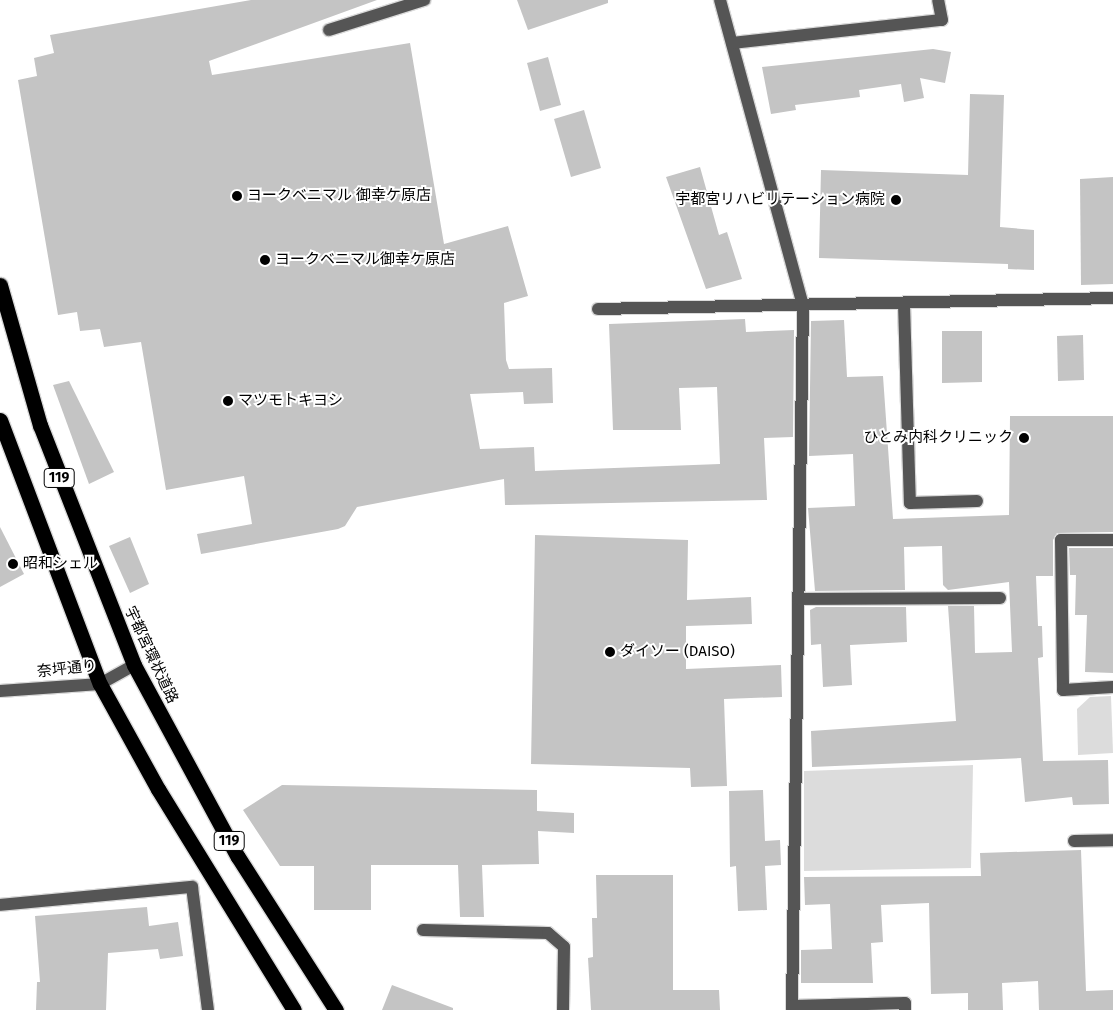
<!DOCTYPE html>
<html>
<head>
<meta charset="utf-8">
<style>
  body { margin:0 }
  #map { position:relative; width:1113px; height:1010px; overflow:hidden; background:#fff; font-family:"Fira Sans","Noto Sans JP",sans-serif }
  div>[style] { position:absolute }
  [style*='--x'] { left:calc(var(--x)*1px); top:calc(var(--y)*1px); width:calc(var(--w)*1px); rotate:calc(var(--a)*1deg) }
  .green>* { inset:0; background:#dcdcdc }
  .building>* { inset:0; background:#c4c4c4 }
  .roads { filter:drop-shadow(1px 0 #dbdbdb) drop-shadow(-1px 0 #dbdbdb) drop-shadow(0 1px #dbdbdb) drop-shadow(0 -1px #dbdbdb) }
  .minor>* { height:12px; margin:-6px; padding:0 6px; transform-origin:6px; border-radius:6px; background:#555 }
  .highway>* { height:15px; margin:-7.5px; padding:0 7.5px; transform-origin:7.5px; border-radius:7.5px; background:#000 }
  .dots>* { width:14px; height:14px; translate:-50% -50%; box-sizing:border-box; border:2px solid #fff; border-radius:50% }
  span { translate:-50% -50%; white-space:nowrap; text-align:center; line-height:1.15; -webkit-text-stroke:4px #fff; paint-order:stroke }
  .shield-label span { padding:1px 4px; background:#fff; border:1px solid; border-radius:4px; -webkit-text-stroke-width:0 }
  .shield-label { font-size:14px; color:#000; font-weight:700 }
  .poi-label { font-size:15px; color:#000 }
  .left { translate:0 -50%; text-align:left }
  .right { translate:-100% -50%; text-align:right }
  .street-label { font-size:15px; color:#000 }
</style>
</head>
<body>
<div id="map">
  <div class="green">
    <div style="clip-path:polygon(1111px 696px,1113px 753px,1078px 755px,1077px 709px,1090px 697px)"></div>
    <div style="clip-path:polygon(973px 765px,971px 868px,804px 871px,804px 771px)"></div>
  </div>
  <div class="building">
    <div style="clip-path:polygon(251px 0,377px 0,209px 61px,212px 75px,410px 43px,444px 244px,508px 226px,528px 296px,504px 303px,506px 360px,509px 369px,552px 368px,553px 403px,524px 404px,523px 392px,470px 394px,480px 449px,534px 447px,535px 471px,720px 464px,717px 387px,679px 388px,681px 430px,613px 430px,609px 324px,745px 319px,746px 332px,794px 330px,793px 437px,764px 438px,767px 500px,505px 505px,504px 479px,357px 507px,345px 526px,338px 529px,201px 554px,197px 534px,252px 524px,244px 476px,166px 490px,141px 342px,104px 347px,100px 329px,80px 331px,77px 312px,58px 315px,18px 80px,37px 76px,34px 58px,54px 53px,50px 35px)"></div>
    <div style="clip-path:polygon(517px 0,608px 0,608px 3px,528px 30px)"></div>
    <div style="clip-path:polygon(933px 49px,951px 52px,945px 83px,920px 78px,924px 98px,904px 102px,901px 84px,859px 90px,860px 97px,795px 105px,796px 110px,771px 114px,762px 67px)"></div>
    <div style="clip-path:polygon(548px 57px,561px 105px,540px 111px,527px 63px)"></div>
    <div style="clip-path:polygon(970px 94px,1004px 95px,1000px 227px,1034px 230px,1034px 270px,1008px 269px,1008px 264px,819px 258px,821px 170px,968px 175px)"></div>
    <div style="clip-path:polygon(584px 110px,601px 168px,571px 177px,554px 119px)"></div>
    <div style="clip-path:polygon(700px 167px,719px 235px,727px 232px,742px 279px,706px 289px,666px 177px)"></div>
    <div style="clip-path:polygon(1113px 177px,1113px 284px,1081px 285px,1080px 179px)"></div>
    <div style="clip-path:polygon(844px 320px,847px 377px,883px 376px,893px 519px,1009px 515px,1010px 416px,1113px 416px,1113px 532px,1057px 533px,1053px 540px,1053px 576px,1036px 576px,1038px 626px,1042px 626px,1043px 657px,1038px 658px,1043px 761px,1108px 760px,1109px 804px,1073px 805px,1072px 797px,1025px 802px,1021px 758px,812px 767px,811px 731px,956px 721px,948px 606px,974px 606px,975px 653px,1012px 652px,1009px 582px,948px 590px,943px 585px,942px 546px,904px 547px,905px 590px,815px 591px,808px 508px,855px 506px,853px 454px,809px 456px,811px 321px)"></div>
    <div style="clip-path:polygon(942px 331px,982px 331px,982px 382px,942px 383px)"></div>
    <div style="clip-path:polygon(1083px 335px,1084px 380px,1058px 381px,1057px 336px)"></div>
    <div style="clip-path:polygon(69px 381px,114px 472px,89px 484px,53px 385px)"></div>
    <div style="clip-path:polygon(0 527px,24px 574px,0 587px)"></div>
    <div style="clip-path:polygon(535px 535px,688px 540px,687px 600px,751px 597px,752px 624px,686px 626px,686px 669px,781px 665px,782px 697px,724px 699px,727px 786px,691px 787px,690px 768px,531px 764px)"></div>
    <div style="clip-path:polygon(130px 537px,149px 584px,130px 593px,109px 546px)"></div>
    <div style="clip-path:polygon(1069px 548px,1113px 548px,1113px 673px,1085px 672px,1087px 615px,1075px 615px,1076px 575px,1070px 575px)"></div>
    <div style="clip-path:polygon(816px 607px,906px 607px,907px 642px,850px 645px,852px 685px,823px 687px,821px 644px,811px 645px,810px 610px)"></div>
    <div style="clip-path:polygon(282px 785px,537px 790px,537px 811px,574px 813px,574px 833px,538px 831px,539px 864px,482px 865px,484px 917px,460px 917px,458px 865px,371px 865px,371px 910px,314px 910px,314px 866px,280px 866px,243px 810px)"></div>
    <div style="clip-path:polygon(763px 790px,765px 841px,780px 840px,781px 865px,765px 866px,767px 910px,738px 911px,736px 866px,730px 867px,729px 791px)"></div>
    <div style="clip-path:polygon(1081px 850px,1086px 991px,1113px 990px,1113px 1010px,1039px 1010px,1038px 981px,1002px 983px,1003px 1010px,968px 1010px,968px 993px,931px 994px,929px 903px,881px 905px,883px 942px,871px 943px,873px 983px,801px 983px,801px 950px,832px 949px,830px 904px,805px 905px,804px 877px,981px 876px,980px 853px)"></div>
    <div style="clip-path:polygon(596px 875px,673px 875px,673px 990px,719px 990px,720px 1010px,591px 1010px,588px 958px,593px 957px,592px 918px,597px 918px)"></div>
    <div style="clip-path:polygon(147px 907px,149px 926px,178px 922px,183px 956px,160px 959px,158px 949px,108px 953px,106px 1010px,36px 1010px,37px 982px,40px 982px,35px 916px)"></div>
    <div style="clip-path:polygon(392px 985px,453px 1008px,453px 1010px,382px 1010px)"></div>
  </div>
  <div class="roads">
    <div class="minor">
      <div style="--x:720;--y:0;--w:317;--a:74.8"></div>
      <div style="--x:803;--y:306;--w:704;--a:90.9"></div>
      <div style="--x:329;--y:30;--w:100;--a:-17.5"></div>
      <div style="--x:732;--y:43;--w:211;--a:-6.3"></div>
      <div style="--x:942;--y:20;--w:20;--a:-101"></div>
      <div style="--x:904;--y:304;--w:199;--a:88.3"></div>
      <div style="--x:910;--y:503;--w:67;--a:-1.7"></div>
      <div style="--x:598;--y:309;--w:515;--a:-1.22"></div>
      <div style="--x:1113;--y:540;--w:52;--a:180"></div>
      <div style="--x:1061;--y:540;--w:150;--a:89.2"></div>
      <div style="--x:1063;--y:690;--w:50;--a:-3.4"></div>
      <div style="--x:798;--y:599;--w:202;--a:-0.3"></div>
      <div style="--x:0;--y:691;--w:100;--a:-4"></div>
      <div style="--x:100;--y:684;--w:39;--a:-29"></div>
      <div style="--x:1074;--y:841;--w:39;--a:-1"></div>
      <div style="--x:0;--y:905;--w:193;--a:-5.4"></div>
      <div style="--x:192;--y:887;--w:124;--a:82.6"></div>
      <div style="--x:423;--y:930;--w:125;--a:1.4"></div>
      <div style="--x:548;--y:933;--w:21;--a:41"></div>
      <div style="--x:564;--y:947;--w:63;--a:90.9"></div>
      <div style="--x:792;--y:1006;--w:113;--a:-1.5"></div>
      <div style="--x:905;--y:1003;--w:7;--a:90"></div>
    </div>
    <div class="highway">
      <div style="--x:0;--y:285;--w:146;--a:74.1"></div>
      <div style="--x:40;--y:425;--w:258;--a:68.6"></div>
      <div style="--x:134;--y:665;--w:218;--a:61.6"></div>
      <div style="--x:238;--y:857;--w:182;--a:57.4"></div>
      <div style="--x:0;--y:420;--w:282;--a:69.3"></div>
      <div style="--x:100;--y:684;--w:120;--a:61.1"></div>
      <div style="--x:158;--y:789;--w:259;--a:58.4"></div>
    </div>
  </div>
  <div class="dots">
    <div style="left:237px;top:196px;background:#000"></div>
    <div style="left:896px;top:200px;background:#000"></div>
    <div style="left:265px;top:260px;background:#000"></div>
    <div style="left:228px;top:401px;background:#000"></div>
    <div style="left:1024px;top:438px;background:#000"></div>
    <div style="left:13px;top:564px;background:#000"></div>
    <div style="left:610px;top:652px;background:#000"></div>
  </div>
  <div class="shield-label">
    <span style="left:59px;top:478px">119</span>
    <span style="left:229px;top:841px">119</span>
  </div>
  <div class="poi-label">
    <span class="left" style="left:247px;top:196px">ヨークベニマル 御幸ケ原店</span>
    <span class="right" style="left:885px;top:200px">宇都宮リハビリテーション病院</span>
    <span class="left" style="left:275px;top:260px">ヨークベニマル御幸ケ原店</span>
    <span class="left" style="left:238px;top:401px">マツモトキヨシ</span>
    <span class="right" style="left:1013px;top:438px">ひとみ内科クリニック</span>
    <span class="left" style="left:23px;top:564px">昭和シェル</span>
    <span class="left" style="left:620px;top:652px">ダイソー (DAISO)</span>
  </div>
  <div class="street-label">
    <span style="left:151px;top:655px;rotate:65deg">宇都宮環状道路</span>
    <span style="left:67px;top:669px;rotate:-6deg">奈坪通り</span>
  </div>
</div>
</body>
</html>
